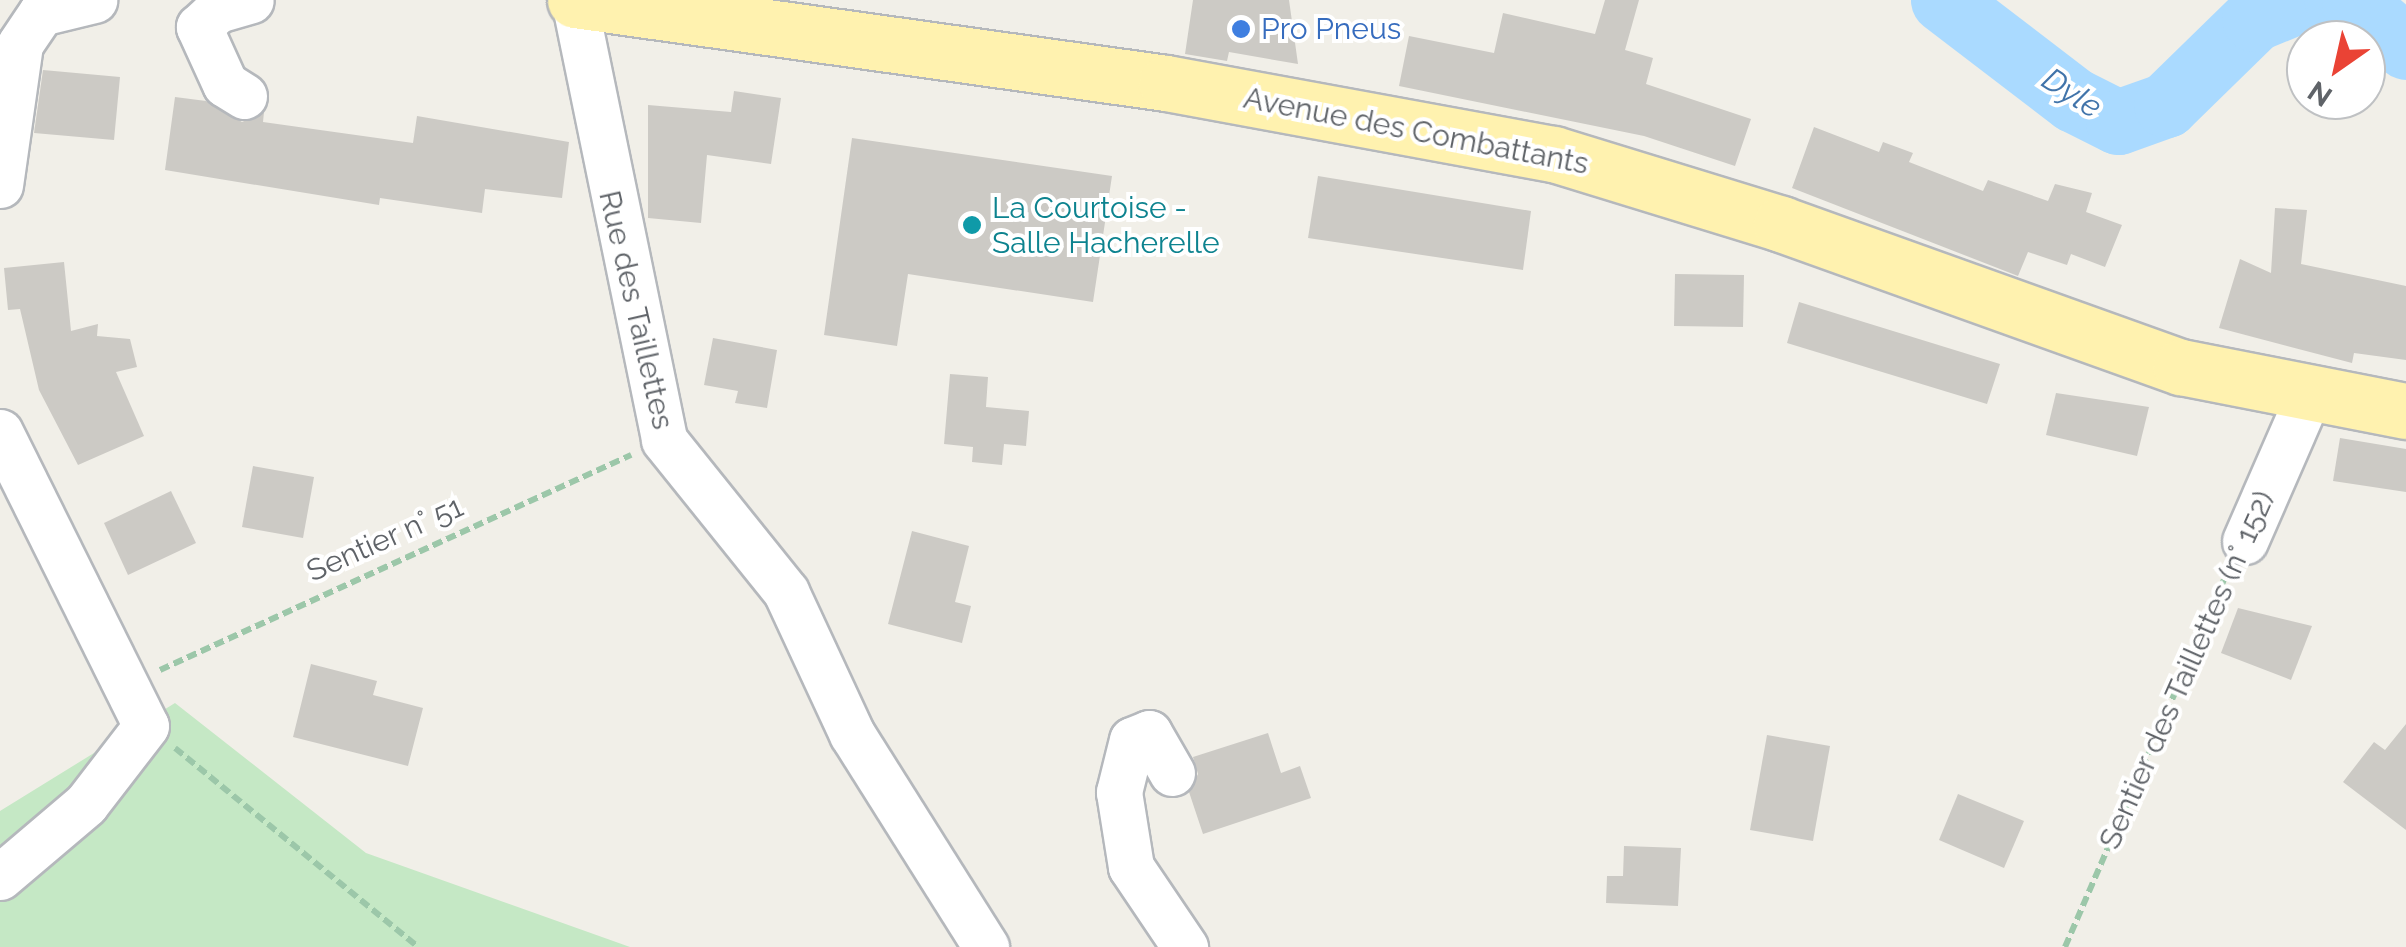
<!DOCTYPE html>
<html>
<head>
<meta charset="utf-8">
<style>
  body { margin:0 }
  #map { position:relative; width:2406px; height:947px; overflow:hidden; background:#f1efe8; font-family:Raleway,sans-serif }
  div>[style] { position:absolute }
  [style*='--x'] { left:calc(var(--x)*1px); top:calc(var(--y)*1px); width:calc(var(--w)*1px); rotate:calc(var(--a)*1deg) }
  .green>* { inset:0; background:#c5e8c5 }
  .river>* { height:65px; margin:-32.5px; padding:0 32.5px; transform-origin:32.5px; border-radius:32.5px; background:#aadaff }
  .building>* { inset:0; background:#cccac5 }
  .path>* { height:6px; margin-top:-3px; transform-origin:0; background:repeating-linear-gradient(90deg,#9cc7a9 0 10px,transparent 0 15px) }
  .roads { filter:drop-shadow(2px 0 #b5b8bc) drop-shadow(-2px 0 #b5b8bc) drop-shadow(0 2px #b5b8bc) drop-shadow(0 -2px #b5b8bc) }
  .minor>* { height:45px; margin:-22.5px; padding:0 22.5px; transform-origin:22.5px; border-radius:22.5px; background:#fff }
  .major>* { height:55px; margin:-27.5px; padding:0 27.5px; transform-origin:27.5px; border-radius:27.5px; background:#fff2af }
  .dots>* { width:28px; height:28px; translate:-50% -50%; box-sizing:border-box; border:5px solid #fff; border-radius:50% }
  span { translate:-50% -50%; white-space:nowrap; text-align:center; line-height:1.15; -webkit-text-stroke:8px #fff; paint-order:stroke }
  .shop-label { font-size:30px; color:#366cbe }
  .left { translate:0 -50%; text-align:left }
  .street-label { font-size:30px; color:#5f6368 }
  .culture-label { font-size:30px; color:#0d838f }
  .water-label { font-size:32px; color:#4174aa; font-style:italic }
  .north { position:absolute; left:2286px; top:20px; width:100px; height:100px; box-sizing:border-box; background:#fff; border:2px solid #bfc1c3; border-radius:50%; rotate:214deg; font-size:28px; font-weight:700; line-height:40px; text-align:center; color:#5f6368 }
  .north::after { content:''; display:block; margin:auto; width:35px; height:45px; background:#ea4335; clip-path:polygon(50% 0,100% 100%,50% 72%,0 100%) }
</style>
</head>
<body>
<div id="map">
  <div class="green">
    <div style="clip-path:polygon(175px 703px,366px 853px,630px 947px,0 947px,0 811px)"></div>
  </div>
  <div class="river">
    <div style="--x:1943;--y:0;--w:165;--a:37.4"></div>
    <div style="--x:2074;--y:100;--w:49;--a:26.6"></div>
    <div style="--x:2118;--y:122;--w:51;--a:-19.5"></div>
    <div style="--x:2166;--y:105;--w:123;--a:-44.3"></div>
    <div style="--x:2254;--y:19;--w:50;--a:-22.4"></div>
    <div style="--x:2336;--y:0;--w:18;--a:9"></div>
    <div style="--x:2354;--y:3;--w:68;--a:40.2"></div>
  </div>
  <div class="building">
    <div style="clip-path:polygon(1193px 0,1289px 0,1298px 64px,1229px 52px,1227px 61px,1185px 54px)"></div>
    <div style="clip-path:polygon(1605px 0,1639px 0,1625px 50px,1653px 58px,1646px 84px,1751px 119px,1735px 166px,1644px 136px,1399px 86px,1409px 36px,1494px 53px,1503px 13px,1595px 34px)"></div>
    <div style="clip-path:polygon(43px 70px,120px 77px,114px 140px,34px 133px)"></div>
    <div style="clip-path:polygon(734px 91px,781px 98px,771px 164px,707px 155px,701px 223px,648px 218px,648px 105px,731px 112px)"></div>
    <div style="clip-path:polygon(175px 97px,206px 101px,242px 122px,264px 112px,263px 122px,413px 143px,417px 116px,569px 142px,562px 198px,485px 189px,482px 213px,380px 198px,379px 205px,165px 170px)"></div>
    <div style="clip-path:polygon(1814px 127px,1879px 152px,1883px 142px,1913px 153px,1909px 162px,1983px 191px,1988px 180px,2048px 201px,2055px 184px,2092px 193px,2086px 212px,2122px 225px,2105px 267px,2071px 254px,2067px 265px,2028px 252px,2018px 276px,1792px 188px)"></div>
    <div style="clip-path:polygon(852px 138px,1112px 176px,1093px 302px,908px 274px,897px 346px,824px 335px)"></div>
    <div style="clip-path:polygon(1318px 176px,1531px 211px,1523px 270px,1308px 238px)"></div>
    <div style="clip-path:polygon(2275px 208px,2307px 210px,2301px 264px,2406px 286px,2406px 360px,2354px 353px,2352px 363px,2219px 328px,2240px 259px,2271px 273px)"></div>
    <div style="clip-path:polygon(64px 262px,71px 331px,98px 324px,97px 336px,130px 339px,137px 367px,116px 372px,144px 436px,78px 465px,39px 390px,20px 309px,8px 310px,4px 268px)"></div>
    <div style="clip-path:polygon(1675px 274px,1744px 275px,1743px 327px,1674px 326px)"></div>
    <div style="clip-path:polygon(1799px 302px,2000px 364px,1987px 404px,1787px 343px)"></div>
    <div style="clip-path:polygon(713px 338px,777px 350px,767px 408px,735px 403px,738px 391px,704px 385px)"></div>
    <div style="clip-path:polygon(950px 374px,988px 377px,986px 407px,1029px 411px,1026px 446px,1004px 444px,1002px 465px,972px 462px,973px 447px,944px 444px)"></div>
    <div style="clip-path:polygon(2056px 393px,2149px 407px,2137px 456px,2046px 435px)"></div>
    <div style="clip-path:polygon(2340px 438px,2406px 449px,2406px 492px,2333px 481px)"></div>
    <div style="clip-path:polygon(253px 466px,314px 477px,303px 538px,242px 527px)"></div>
    <div style="clip-path:polygon(171px 491px,196px 543px,128px 575px,104px 523px)"></div>
    <div style="clip-path:polygon(912px 531px,969px 546px,955px 602px,971px 606px,962px 643px,888px 624px)"></div>
    <div style="clip-path:polygon(2238px 608px,2312px 626px,2291px 680px,2221px 653px)"></div>
    <div style="clip-path:polygon(311px 664px,377px 681px,373px 695px,423px 708px,408px 766px,293px 737px)"></div>
    <div style="clip-path:polygon(2406px 724px,2406px 830px,2343px 782px,2374px 742px,2385px 750px)"></div>
    <div style="clip-path:polygon(1268px 733px,1281px 773px,1300px 766px,1311px 798px,1203px 834px,1189px 792px,1198px 774px,1193px 757px)"></div>
    <div style="clip-path:polygon(1767px 735px,1830px 746px,1813px 841px,1750px 830px)"></div>
    <div style="clip-path:polygon(1958px 794px,2024px 821px,2004px 868px,1939px 840px)"></div>
    <div style="clip-path:polygon(1624px 846px,1681px 848px,1678px 906px,1606px 903px,1607px 876px,1623px 876px)"></div>
  </div>
  <div class="path">
    <div style="--x:160;--y:670;--w:518;--a:-24.54"></div>
    <div style="--x:175;--y:748;--w:314;--a:39.3"></div>
    <div style="--x:2065;--y:947;--w:408;--a:-66.6"></div>
  </div>
  <div class="roads">
    <div class="minor">
      <div style="--x:574;--y:0;--w:449;--a:78.4"></div>
      <div style="--x:664;--y:440;--w:195;--a:51.2"></div>
      <div style="--x:786;--y:592;--w:157;--a:65.1"></div>
      <div style="--x:852;--y:734;--w:252;--a:57.8"></div>
      <div style="--x:244;--y:96;--w:22;--a:-148"></div>
      <div style="--x:225;--y:84;--w:63;--a:-114.5"></div>
      <div style="--x:199;--y:27;--w:25;--a:-43"></div>
      <div style="--x:217;--y:10;--w:35;--a:-16"></div>
      <div style="--x:0;--y:185;--w:142;--a:-81.9"></div>
      <div style="--x:20;--y:44;--w:37;--a:-56"></div>
      <div style="--x:41;--y:13;--w:55;--a:-13.8"></div>
      <div style="--x:0;--y:432;--w:328;--a:63.6"></div>
      <div style="--x:146;--y:726;--w:98;--a:127.6"></div>
      <div style="--x:86;--y:804;--w:113;--a:139.7"></div>
      <div style="--x:2245;--y:541;--w:163;--a:-66.4"></div>
      <div style="--x:1172;--y:773;--w:46;--a:-119.9"></div>
      <div style="--x:1149;--y:733;--w:18;--a:158"></div>
      <div style="--x:1132;--y:740;--w:54;--a:104"></div>
      <div style="--x:1119;--y:792;--w:76;--a:80.9"></div>
      <div style="--x:1131;--y:867;--w:97;--a:56"></div>
    </div>
    <div class="major">
      <div style="--x:575;--y:0;--w:597;--a:7.99"></div>
      <div style="--x:1166;--y:83;--w:394;--a:10.4"></div>
      <div style="--x:1554;--y:154;--w:238;--a:17.1"></div>
      <div style="--x:1781;--y:224;--w:425;--a:19.7"></div>
      <div style="--x:2181;--y:367;--w:229;--a:11.1"></div>
    </div>
  </div>
  <div class="dots">
    <div style="left:1241px;top:29px;background:#3f7fe0"></div>
    <div style="left:972px;top:225px;background:#0f9aa8"></div>
  </div>
  <div class="shop-label">
    <span class="left" style="left:1261px;top:29px">Pro Pneus</span>
  </div>
  <div class="street-label">
    <span style="left:1416px;top:131px;rotate:11deg">Avenue des Combattants</span>
    <span style="left:636px;top:310px;rotate:77deg">Rue des Taillettes</span>
    <span style="left:385px;top:539px;rotate:-24deg">Sentier n° 51</span>
    <span style="left:2187px;top:670px;rotate:-66deg">Sentier des Taillettes (n° 152)</span>
  </div>
  <div class="culture-label">
    <span class="left" style="left:992px;top:225px">La Courtoise -<br>Salle Hacherelle</span>
  </div>
  <div class="water-label">
    <span style="left:2072px;top:93px;rotate:33deg">Dyle</span>
  </div>
  <div class="north">N</div>
</div>
</body>
</html>
